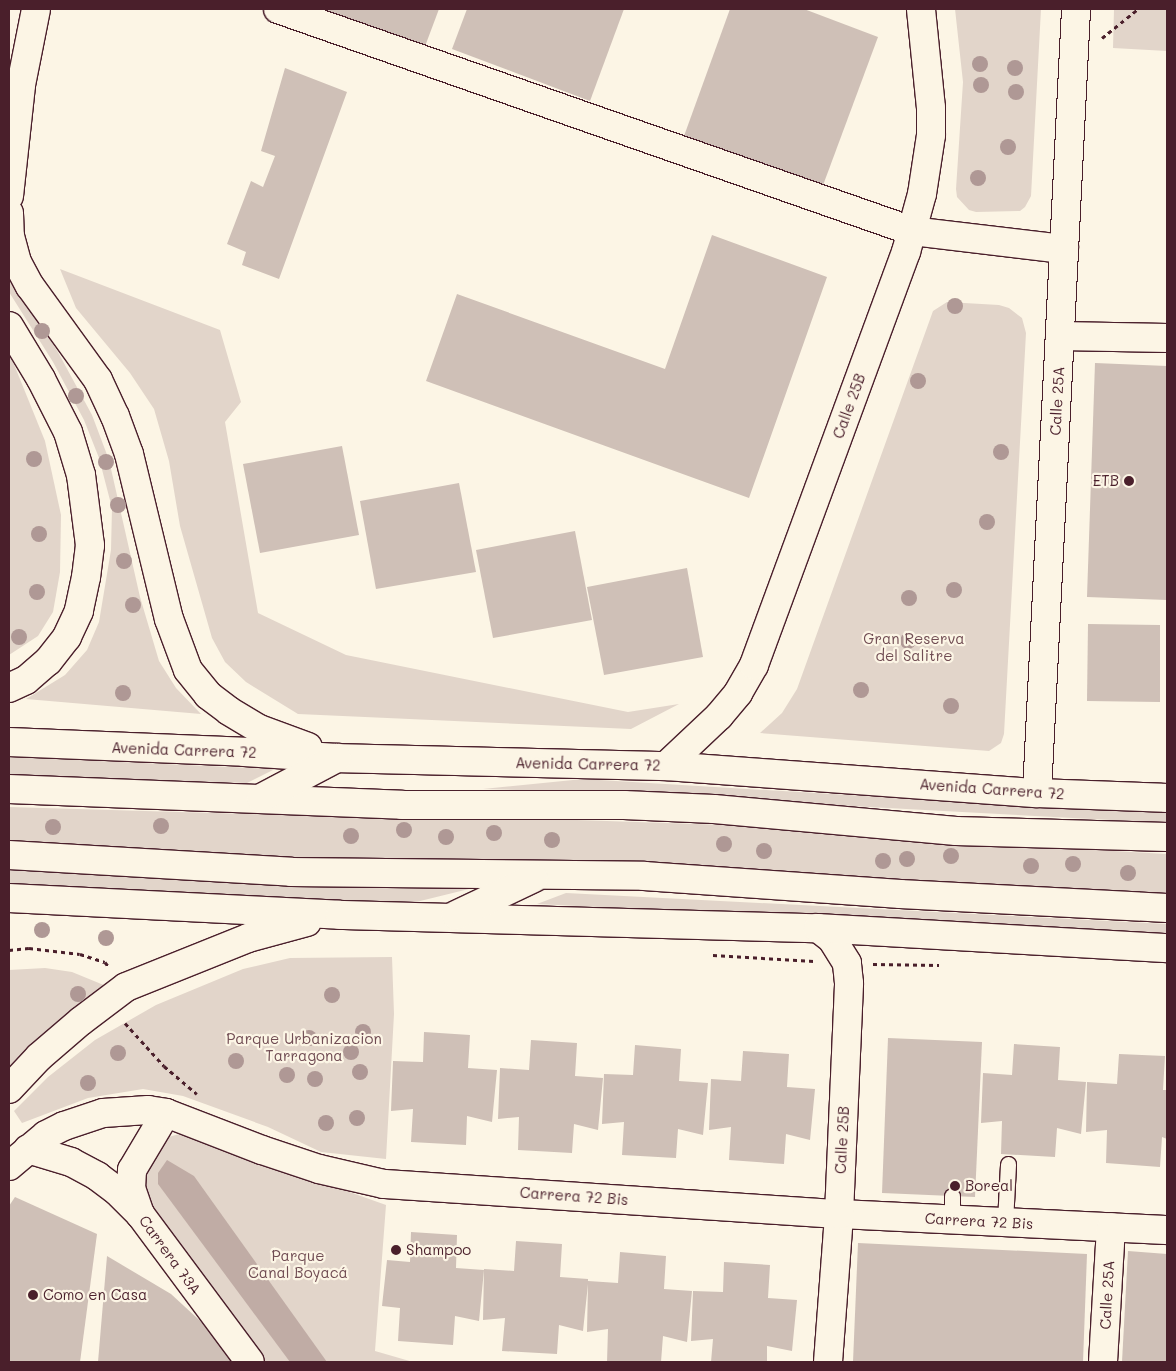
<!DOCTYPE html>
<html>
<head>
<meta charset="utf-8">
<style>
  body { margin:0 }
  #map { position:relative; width:1176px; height:1371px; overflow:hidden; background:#fcf5e5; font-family:Mali,sans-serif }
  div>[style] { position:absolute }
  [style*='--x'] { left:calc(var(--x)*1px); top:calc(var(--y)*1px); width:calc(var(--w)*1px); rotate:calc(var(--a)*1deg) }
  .green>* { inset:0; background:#e2d5ca }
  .water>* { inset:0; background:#c0aca5 }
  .building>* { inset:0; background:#cfc0b7 }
  .path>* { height:3px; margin-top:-1.5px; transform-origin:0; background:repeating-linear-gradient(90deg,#4a1f2b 0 4px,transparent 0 8px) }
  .roads { filter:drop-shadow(1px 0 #4a1f2b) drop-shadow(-1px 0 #4a1f2b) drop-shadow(0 1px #4a1f2b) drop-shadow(0 -1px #4a1f2b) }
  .lane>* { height:15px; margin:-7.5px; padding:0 7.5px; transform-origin:7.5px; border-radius:7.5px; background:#fcf5e5 }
  .street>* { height:28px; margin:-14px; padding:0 14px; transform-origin:14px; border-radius:14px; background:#fcf5e5 }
  .secondary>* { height:28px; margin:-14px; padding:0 14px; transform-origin:14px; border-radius:14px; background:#fcf5e5 }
  .highway>* { height:28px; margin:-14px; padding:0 14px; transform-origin:14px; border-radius:14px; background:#fcf5e5 }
  .trees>* { width:16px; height:16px; margin:-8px; border-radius:50%; background:#af9895 }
  .dots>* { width:14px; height:14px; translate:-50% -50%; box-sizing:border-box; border:2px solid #fcf5e5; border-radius:50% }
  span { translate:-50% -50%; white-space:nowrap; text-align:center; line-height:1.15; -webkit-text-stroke:4.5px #fcf5e5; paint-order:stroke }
  .street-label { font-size:15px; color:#4a1f2b }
  .poi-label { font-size:15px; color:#4a1f2b }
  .right { translate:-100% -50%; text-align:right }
  .left { translate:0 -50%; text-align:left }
  .park-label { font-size:15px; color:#704c53 }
  .frame { position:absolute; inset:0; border:10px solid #4a1f2b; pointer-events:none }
</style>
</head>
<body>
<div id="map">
  <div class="green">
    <div style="clip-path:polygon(955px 9px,1041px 9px,1031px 196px,1025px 207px,1020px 211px,976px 212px,969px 210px,957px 197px,956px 189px,963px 82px)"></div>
    <div style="clip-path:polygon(1114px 9px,1167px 9px,1167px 51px,1113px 48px)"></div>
    <div style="clip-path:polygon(60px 269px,220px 330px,241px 402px,225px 422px,258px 613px,346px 655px,628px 712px,679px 704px,631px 729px,298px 714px,246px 682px,225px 662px,212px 638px,180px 526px,169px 461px,154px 409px,130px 373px,76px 308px)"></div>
    <div style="clip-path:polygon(9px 272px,59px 354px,92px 415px,109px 460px,140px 597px,159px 661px,176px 688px,201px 714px,26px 699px,65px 675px,87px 650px,99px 622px,111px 550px,112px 508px,99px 458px,84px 420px,53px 362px,9px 292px)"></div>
    <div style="clip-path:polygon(947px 302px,999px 305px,1009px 308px,1022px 318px,1026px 333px,1004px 734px,1001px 743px,989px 751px,760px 733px,782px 713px,797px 689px,933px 311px)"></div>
    <div style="clip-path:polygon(9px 352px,45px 441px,61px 515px,60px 572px,53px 612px,38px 636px,9px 655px)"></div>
    <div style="clip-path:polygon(9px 756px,78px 760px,275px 769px,247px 783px,9px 775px)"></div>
    <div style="clip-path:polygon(583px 779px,947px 801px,1167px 811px,1167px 823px,587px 792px,483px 789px)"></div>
    <div style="clip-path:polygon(9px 807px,320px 816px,517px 818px,726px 825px,1005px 845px,1167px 854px,1167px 895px,828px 876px,278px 858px,9px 844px)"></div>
    <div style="clip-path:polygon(9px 869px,340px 887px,469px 889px,412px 903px,222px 896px,9px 886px)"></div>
    <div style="clip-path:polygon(566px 893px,1167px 924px,1167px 935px,537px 904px)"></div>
    <div style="clip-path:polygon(392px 957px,394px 1014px,386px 1159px,321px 1152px,268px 1127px,183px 1096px,143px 1089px,88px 1098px,22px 1123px,14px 1111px,48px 1077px,95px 1040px,156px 1005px,243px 969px,290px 958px)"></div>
    <div style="clip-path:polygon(45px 968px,72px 972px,111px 988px,9px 1080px,9px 970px)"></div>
    <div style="clip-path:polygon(184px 1133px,386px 1205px,375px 1351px,413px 1362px,265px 1362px,138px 1193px,147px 1153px,164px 1138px)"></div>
  </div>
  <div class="water">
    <div style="clip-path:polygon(167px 1160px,194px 1176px,327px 1362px,290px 1362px,158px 1184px,158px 1173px)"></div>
  </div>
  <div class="building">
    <div style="clip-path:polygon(319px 9px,439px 9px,424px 49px)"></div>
    <div style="clip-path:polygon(467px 9px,624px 9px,590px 101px,452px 49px)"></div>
    <div style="clip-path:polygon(730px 9px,804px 9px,878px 37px,822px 188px,684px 136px)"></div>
    <div style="clip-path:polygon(285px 68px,347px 92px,279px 279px,242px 265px,246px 252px,227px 244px,251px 181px,263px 187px,275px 156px,261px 151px)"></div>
    <div style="clip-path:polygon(712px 235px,827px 277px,749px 498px,426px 381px,457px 294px,665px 369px)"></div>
    <div style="clip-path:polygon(1095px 363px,1167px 366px,1167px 600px,1087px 597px)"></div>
    <div style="clip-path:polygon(342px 446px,359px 535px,260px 553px,243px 464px)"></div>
    <div style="clip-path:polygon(459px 483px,476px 572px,376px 589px,360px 501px)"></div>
    <div style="clip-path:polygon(575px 531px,592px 620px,493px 638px,476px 550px)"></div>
    <div style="clip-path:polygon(687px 568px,703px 657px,604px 675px,587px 587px)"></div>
    <div style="clip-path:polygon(1088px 624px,1160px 625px,1160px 702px,1087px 701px)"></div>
    <div style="clip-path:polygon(424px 1032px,470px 1035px,468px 1068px,497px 1070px,492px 1122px,467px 1116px,466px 1145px,411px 1142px,413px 1109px,391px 1111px,393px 1061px,423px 1062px)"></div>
    <div style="clip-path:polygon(888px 1038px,982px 1042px,975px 1197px,882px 1193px)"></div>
    <div style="clip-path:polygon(531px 1040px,577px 1043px,575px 1076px,603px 1078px,598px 1130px,574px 1124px,572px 1153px,518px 1150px,519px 1117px,498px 1119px,500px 1068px,529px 1070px)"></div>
    <div style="clip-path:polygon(1014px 1044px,1060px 1047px,1058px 1080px,1086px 1082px,1081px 1134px,1057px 1128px,1055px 1157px,1001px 1154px,1002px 1121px,981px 1123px,983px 1073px,1012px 1075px)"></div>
    <div style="clip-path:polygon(635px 1045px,681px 1049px,679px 1081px,708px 1083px,703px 1135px,678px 1129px,676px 1158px,622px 1155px,624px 1122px,602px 1124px,604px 1074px,633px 1075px)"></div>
    <div style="clip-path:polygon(743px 1051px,789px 1054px,787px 1087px,815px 1089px,810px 1140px,786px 1134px,784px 1164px,729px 1160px,731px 1127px,709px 1130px,711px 1079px,741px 1081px)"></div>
    <div style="clip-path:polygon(1119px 1054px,1165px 1056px,1163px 1090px,1167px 1090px,1167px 1139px,1162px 1137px,1160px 1167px,1106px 1163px,1107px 1130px,1086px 1132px,1087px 1082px,1117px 1084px)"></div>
    <div style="clip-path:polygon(15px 1197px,97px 1234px,80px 1362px,9px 1362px,9px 1206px)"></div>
    <div style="clip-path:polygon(411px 1232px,457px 1235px,456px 1268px,484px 1270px,479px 1321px,455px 1316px,453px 1345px,398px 1341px,400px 1308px,382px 1306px,387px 1260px,410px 1262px)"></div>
    <div style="clip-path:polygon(516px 1241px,562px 1244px,560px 1277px,588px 1279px,588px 1281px,618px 1283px,620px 1252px,666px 1256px,664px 1289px,692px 1291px,687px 1342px,663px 1336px,661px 1362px,607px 1362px,608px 1329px,587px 1332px,588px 1284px,583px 1331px,559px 1325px,557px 1354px,502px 1351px,505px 1318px,483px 1320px,484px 1269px,514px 1271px)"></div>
    <div style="clip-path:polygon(858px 1243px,1087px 1254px,1083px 1362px,853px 1362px)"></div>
    <div style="clip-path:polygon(1128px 1251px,1167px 1254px,1167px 1362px,1122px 1362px)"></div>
    <div style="clip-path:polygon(107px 1256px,171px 1294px,210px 1330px,235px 1362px,98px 1362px)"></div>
    <div style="clip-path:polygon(724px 1262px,770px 1265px,768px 1298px,797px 1300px,792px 1351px,767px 1346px,767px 1362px,711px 1362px,713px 1339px,691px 1341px,693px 1291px,723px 1292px)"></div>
  </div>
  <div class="path">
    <div style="--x:1102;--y:38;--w:46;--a:-38.9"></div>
    <div style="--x:9;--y:950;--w:20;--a:-6"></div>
    <div style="--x:29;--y:948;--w:51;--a:6.7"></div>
    <div style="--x:80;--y:954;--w:26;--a:18"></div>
    <div style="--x:105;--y:962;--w:5;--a:53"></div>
    <div style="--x:713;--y:955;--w:101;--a:3.4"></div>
    <div style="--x:873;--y:964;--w:66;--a:0.9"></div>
    <div style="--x:125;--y:1023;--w:58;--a:47.8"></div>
    <div style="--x:164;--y:1066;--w:43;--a:40.3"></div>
  </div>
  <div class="roads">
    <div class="lane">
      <div style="--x:952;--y:1219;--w:23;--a:-90"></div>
      <div style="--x:1005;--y:1222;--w:58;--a:-87"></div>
    </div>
    <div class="street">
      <div style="--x:278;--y:9;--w:672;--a:19.3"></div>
      <div style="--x:912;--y:231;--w:153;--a:6.8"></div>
      <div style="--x:1060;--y:336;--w:107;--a:1.1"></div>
      <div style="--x:1037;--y:793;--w:785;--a:-87.15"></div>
      <div style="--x:166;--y:1113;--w:66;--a:120.8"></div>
      <div style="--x:132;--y:1170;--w:18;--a:93"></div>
      <div style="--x:131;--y:1188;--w:28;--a:71"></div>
      <div style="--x:140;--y:1214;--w:184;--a:53.4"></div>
      <div style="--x:828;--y:1362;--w:148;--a:-85.7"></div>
      <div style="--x:839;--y:1214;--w:328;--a:2.8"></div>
      <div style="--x:1103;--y:1362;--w:135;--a:-86.6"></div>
    </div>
    <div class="secondary">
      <div style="--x:666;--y:766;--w:73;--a:-43.3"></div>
      <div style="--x:719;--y:716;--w:30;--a:-50"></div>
      <div style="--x:738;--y:693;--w:32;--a:-60"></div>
      <div style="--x:754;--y:665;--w:440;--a:-69.8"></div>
      <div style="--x:906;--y:252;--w:60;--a:-74.6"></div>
      <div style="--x:922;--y:194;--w:60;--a:-81.3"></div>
      <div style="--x:931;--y:135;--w:27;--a:-90"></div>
      <div style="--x:931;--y:108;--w:100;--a:-95.8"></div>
      <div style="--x:28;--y:1149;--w:45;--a:16.8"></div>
      <div style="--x:71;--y:1162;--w:30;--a:28"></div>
      <div style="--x:97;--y:1176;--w:25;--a:37"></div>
      <div style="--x:117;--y:1191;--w:33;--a:45"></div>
      <div style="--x:9;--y:1166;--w:48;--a:-40"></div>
      <div style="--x:46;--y:1135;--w:20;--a:-27"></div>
      <div style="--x:64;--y:1126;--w:41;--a:-18.4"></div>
      <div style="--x:103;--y:1113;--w:45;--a:-3.8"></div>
      <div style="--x:148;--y:1110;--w:18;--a:9"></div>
      <div style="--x:166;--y:1113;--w:103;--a:21.1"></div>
      <div style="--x:262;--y:1150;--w:60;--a:18.4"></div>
      <div style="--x:319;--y:1169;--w:67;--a:13"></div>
      <div style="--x:384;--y:1184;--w:456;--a:3.8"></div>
      <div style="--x:839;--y:1214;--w:231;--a:-87.5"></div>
      <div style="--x:849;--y:983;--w:20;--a:-96"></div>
      <div style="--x:847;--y:963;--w:28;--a:-122"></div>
      <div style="--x:832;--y:939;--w:18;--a:-142"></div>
    </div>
    <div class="highway">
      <div style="--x:9;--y:196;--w:112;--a:-83.8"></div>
      <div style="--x:21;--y:85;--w:77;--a:-78.8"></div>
      <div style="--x:9;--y:213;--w:23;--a:88"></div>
      <div style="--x:10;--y:236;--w:27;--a:75"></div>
      <div style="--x:17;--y:262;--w:27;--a:62"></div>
      <div style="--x:30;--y:286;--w:116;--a:54.1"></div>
      <div style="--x:98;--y:380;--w:40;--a:65"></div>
      <div style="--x:115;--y:416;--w:40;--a:69.8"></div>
      <div style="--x:129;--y:454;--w:170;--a:76.4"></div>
      <div style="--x:169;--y:619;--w:54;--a:69.6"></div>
      <div style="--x:188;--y:670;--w:32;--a:51"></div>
      <div style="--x:208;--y:695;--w:26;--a:37"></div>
      <div style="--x:229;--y:711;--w:35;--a:31"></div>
      <div style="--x:259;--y:729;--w:52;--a:20.2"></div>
      <div style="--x:9;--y:326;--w:62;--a:58.9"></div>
      <div style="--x:41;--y:379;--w:59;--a:63"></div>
      <div style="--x:68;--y:432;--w:45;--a:73.2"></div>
      <div style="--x:81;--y:475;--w:71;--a:82.7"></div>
      <div style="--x:90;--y:545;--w:32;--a:97"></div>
      <div style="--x:86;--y:577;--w:35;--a:102"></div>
      <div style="--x:79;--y:611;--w:29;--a:115"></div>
      <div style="--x:67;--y:637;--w:31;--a:128"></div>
      <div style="--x:48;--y:661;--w:29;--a:139"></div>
      <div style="--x:26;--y:680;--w:19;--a:155"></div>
      <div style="--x:9;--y:742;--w:235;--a:2.4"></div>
      <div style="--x:244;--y:752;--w:93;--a:3.7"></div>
      <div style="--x:337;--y:758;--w:329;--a:1.4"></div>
      <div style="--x:666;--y:766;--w:372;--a:4.2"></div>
      <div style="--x:1037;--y:793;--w:130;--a:2.2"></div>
      <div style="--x:9;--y:789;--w:393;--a:2.3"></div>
      <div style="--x:402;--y:805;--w:222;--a:0"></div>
      <div style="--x:624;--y:805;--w:90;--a:2.5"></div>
      <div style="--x:714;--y:809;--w:243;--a:5.2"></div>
      <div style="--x:956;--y:831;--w:211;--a:1.6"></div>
      <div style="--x:261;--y:798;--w:86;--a:-27.8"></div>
      <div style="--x:9;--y:855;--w:283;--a:3.4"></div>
      <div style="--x:291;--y:872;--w:353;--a:0.6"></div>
      <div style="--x:644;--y:876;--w:257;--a:4"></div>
      <div style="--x:900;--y:894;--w:267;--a:3"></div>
      <div style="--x:9;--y:898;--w:331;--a:2.9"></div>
      <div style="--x:340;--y:915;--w:478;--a:1.6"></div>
      <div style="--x:818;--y:928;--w:350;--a:3.3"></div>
      <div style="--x:456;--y:915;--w:86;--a:-25.4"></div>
      <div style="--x:9;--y:1089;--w:44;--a:-46.8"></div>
      <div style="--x:39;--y:1057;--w:55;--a:-40.6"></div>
      <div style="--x:81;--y:1021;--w:56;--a:-37.1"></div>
      <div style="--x:126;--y:987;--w:131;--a:-21.9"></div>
      <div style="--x:248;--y:938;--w:61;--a:-15.2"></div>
    </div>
  </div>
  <div class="trees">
    <div style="left:980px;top:64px"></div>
    <div style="left:1015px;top:68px"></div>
    <div style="left:981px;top:85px"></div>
    <div style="left:1016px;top:92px"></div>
    <div style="left:1008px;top:147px"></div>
    <div style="left:978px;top:178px"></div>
    <div style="left:955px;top:306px"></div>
    <div style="left:42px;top:331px"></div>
    <div style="left:918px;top:381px"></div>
    <div style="left:76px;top:396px"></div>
    <div style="left:1001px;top:452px"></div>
    <div style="left:34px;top:459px"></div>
    <div style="left:106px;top:462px"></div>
    <div style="left:118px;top:505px"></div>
    <div style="left:987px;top:522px"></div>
    <div style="left:39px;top:534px"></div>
    <div style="left:124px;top:561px"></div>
    <div style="left:954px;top:590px"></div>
    <div style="left:37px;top:592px"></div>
    <div style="left:909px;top:598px"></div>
    <div style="left:133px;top:605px"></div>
    <div style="left:19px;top:637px"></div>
    <div style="left:908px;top:641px"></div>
    <div style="left:861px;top:690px"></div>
    <div style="left:123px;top:693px"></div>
    <div style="left:951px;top:706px"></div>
    <div style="left:161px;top:826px"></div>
    <div style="left:53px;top:827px"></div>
    <div style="left:404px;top:830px"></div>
    <div style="left:494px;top:833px"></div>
    <div style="left:351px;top:836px"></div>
    <div style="left:446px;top:837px"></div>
    <div style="left:552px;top:840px"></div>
    <div style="left:724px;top:844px"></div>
    <div style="left:764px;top:851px"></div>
    <div style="left:951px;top:856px"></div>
    <div style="left:907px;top:859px"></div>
    <div style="left:883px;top:861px"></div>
    <div style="left:1073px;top:864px"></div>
    <div style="left:1031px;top:866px"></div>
    <div style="left:1128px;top:873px"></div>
    <div style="left:42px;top:930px"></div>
    <div style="left:106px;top:938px"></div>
    <div style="left:78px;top:994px"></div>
    <div style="left:332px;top:995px"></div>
    <div style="left:363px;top:1032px"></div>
    <div style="left:309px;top:1038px"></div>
    <div style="left:351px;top:1052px"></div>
    <div style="left:118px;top:1053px"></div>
    <div style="left:236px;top:1061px"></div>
    <div style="left:360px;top:1072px"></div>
    <div style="left:287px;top:1075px"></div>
    <div style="left:315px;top:1079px"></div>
    <div style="left:88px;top:1083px"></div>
    <div style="left:357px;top:1118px"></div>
    <div style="left:326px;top:1123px"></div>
  </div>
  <div class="dots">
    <div style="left:1129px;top:481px;background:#4a1f2b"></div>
    <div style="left:955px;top:1186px;background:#4a1f2b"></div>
    <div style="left:396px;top:1250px;background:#4a1f2b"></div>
    <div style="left:33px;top:1295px;background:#4a1f2b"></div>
  </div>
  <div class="street-label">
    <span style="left:1057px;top:401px;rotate:-87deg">Calle 25A</span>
    <span style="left:849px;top:406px;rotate:-70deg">Calle 25B</span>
    <span style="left:184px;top:750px;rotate:2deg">Avenida Carrera 72</span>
    <span style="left:588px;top:764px;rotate:1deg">Avenida Carrera 72</span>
    <span style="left:992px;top:789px;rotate:4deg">Avenida Carrera 72</span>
    <span style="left:842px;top:1140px;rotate:-87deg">Calle 25B</span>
    <span style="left:574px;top:1196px;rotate:4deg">Carrera 72 Bis</span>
    <span style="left:979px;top:1221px;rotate:3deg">Carrera 72 Bis</span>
    <span style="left:170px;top:1255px;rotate:54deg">Carrera 73A</span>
    <span style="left:1107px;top:1295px;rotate:-87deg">Calle 25A</span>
  </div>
  <div class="poi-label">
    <span class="right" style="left:1119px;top:481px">ETB</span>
    <span class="left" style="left:965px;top:1186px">Boreal</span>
    <span class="left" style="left:406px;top:1250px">Shampoo</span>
    <span class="left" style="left:43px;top:1295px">Como en Casa</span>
  </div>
  <div class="park-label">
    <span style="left:914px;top:647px">Gran Reserva<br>del Salitre</span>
    <span style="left:304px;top:1047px">Parque Urbanizacion<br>Tarragona</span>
    <span style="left:298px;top:1264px">Parque<br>Canal Boyacá</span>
  </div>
  <div class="frame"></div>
</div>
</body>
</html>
